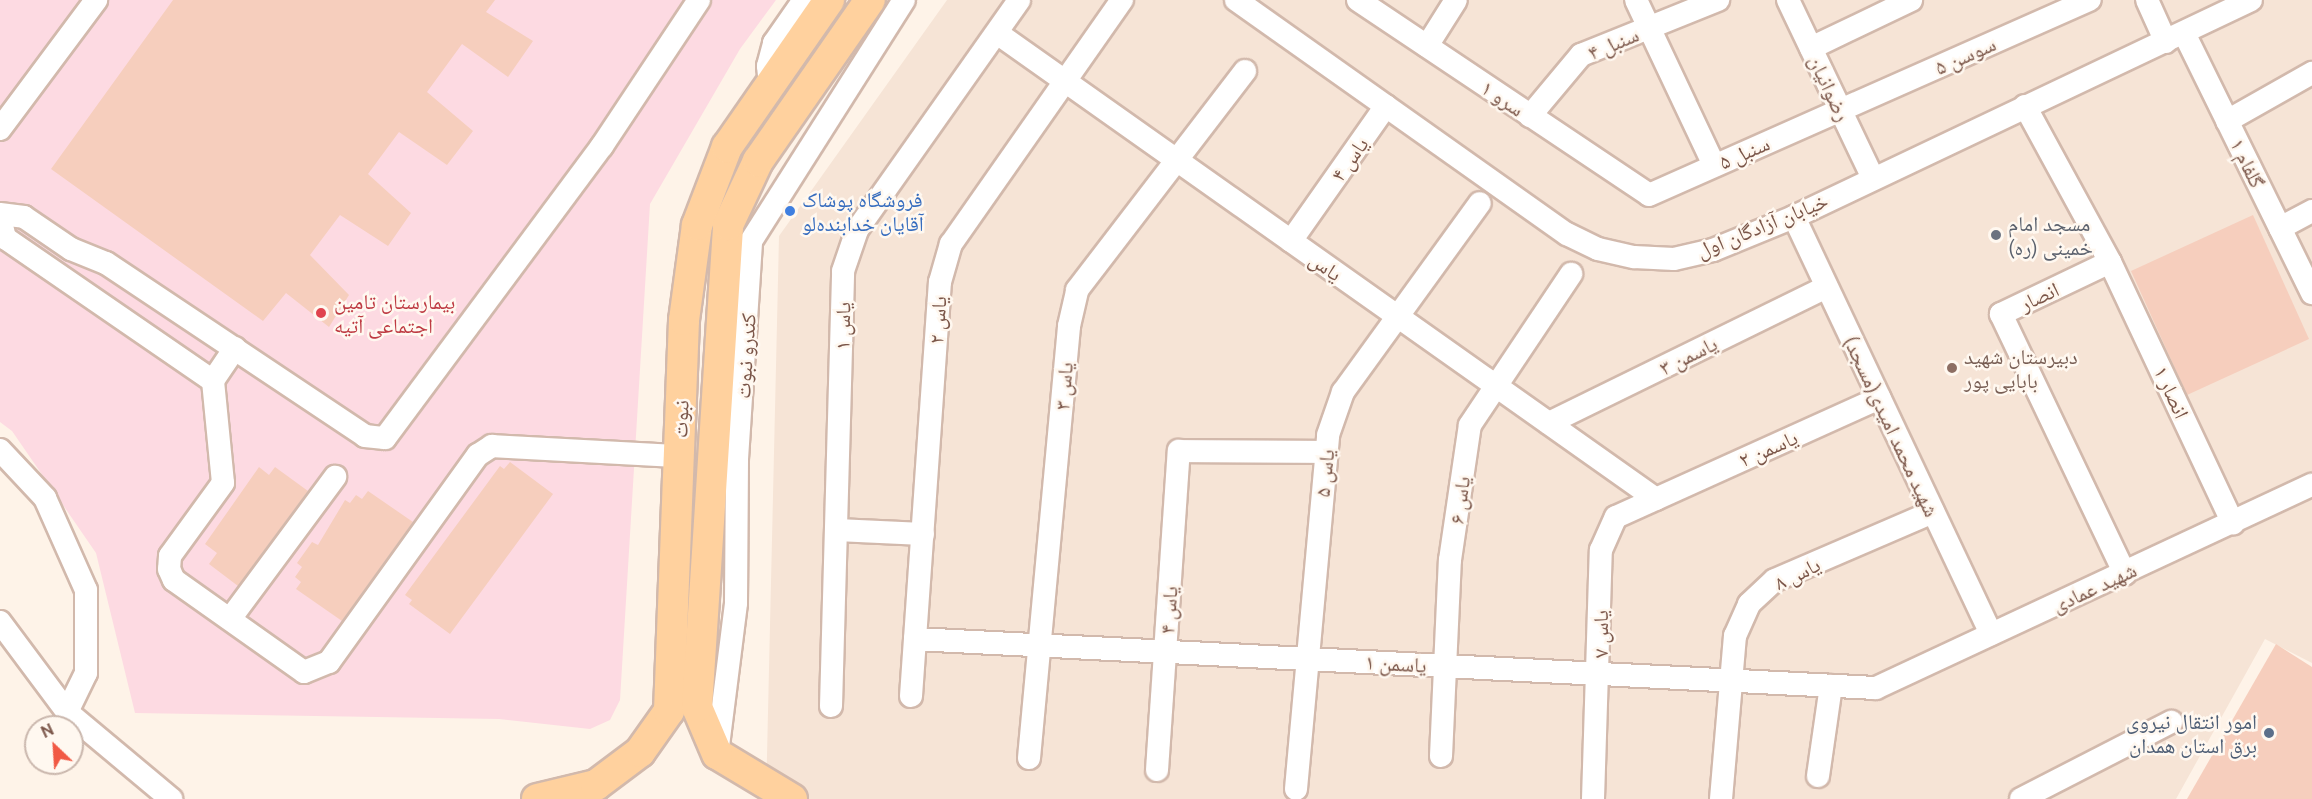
<!DOCTYPE html>
<html>
<head>
<meta charset="utf-8">
<style>
  body { margin:0 }
  #map { position:relative; width:2312px; height:799px; overflow:hidden; background:#fef3e8; font-family:Ubuntu,"Noto Naskh Arabic",sans-serif }
  div>[style] { position:absolute }
  [style*='--x'] { left:calc(var(--x)*1px); top:calc(var(--y)*1px); width:calc(var(--w)*1px); rotate:calc(var(--a)*1deg) }
  .residential>* { inset:0; background:#f6e4d6 }
  .medical>* { inset:0; background:#fddae2 }
  .building>* { inset:0; background:#f6cebd }
  .roads { filter:drop-shadow(2px 0 #d2b9ac) drop-shadow(-2px 0 #d2b9ac) drop-shadow(0 2px #d2b9ac) drop-shadow(0 -2px #d2b9ac) }
  .minor>* { height:22px; margin:-11px; padding:0 11px; transform-origin:11px; border-radius:11px; background:#fff }
  .major>* { height:30px; margin:-15px; padding:0 15px; transform-origin:15px; border-radius:15px; background:#ffd19e }
  .dots>* { width:16px; height:16px; translate:-50% -50%; box-sizing:border-box; border:3px solid #fff8f0; border-radius:50% }
  span { translate:-50% -50%; white-space:nowrap; text-align:center; line-height:1.15; -webkit-text-stroke:5px #fff8f0; paint-order:stroke }
  .street-label { font-size:21px; color:#7b5649 }
  .shop-label { font-size:21px; color:#366cbe }
  .left { translate:0 -50%; text-align:left }
  .worship-label { font-size:21px; color:#5b616d }
  .health-label { font-size:21px; color:#be3a42 }
  .education-label { font-size:21px; color:#785e54 }
  .service-label { font-size:21px; color:#4e5e75 }
  .right { translate:-100% -50%; text-align:right }
  .north { position:absolute; left:24px; top:715px; width:60px; height:60px; box-sizing:border-box; background:#fff8f0; border:2px solid #cab7ad; border-radius:50%; rotate:335deg; font-size:16px; font-weight:700; line-height:24px; text-align:center; color:#7b5649 }
  .north::after { content:''; display:block; margin:auto; width:21px; height:27px; background:#f15944; clip-path:polygon(50% 0,100% 100%,50% 72%,0 100%) }
</style>
</head>
<body>
<div id="map">
  <div class="residential">
    <div style="clip-path:polygon(947px 0,2312px 0,2312px 663px,2265px 639px,2176px 799px,766px 799px,779px 236px)"></div>
  </div>
  <div class="medical">
    <div style="clip-path:polygon(0 0,776px 0,740px 49px,650px 204px,620px 700px,610px 720px,590px 729px,499px 719px,135px 713px,96px 553px,12px 431px,0 422px)"></div>
  </div>
  <div class="building">
    <div style="clip-path:polygon(173px 0,495px 0,486px 12px,533px 41px,508px 77px,462px 44px,427px 92px,473px 131px,447px 165px,399px 132px,368px 174px,411px 213px,388px 246px,340px 215px,310px 255px,349px 295px,329px 327px,286px 293px,263px 321px,51px 169px)"></div>
    <div style="clip-path:polygon(2253px 215px,2309px 339px,2187px 395px,2131px 271px)"></div>
    <div style="clip-path:polygon(510px 462px,553px 494px,450px 634px,409px 604px,412px 600px,405px 595px,500px 466px,504px 469px)"></div>
    <div style="clip-path:polygon(259px 467px,269px 475px,275px 467px,308px 491px,238px 586px,209px 564px,217px 553px,205px 544px)"></div>
    <div style="clip-path:polygon(368px 491px,413px 522px,342px 621px,296px 589px,301px 582px,295px 577px,302px 567px,297px 563px,312px 542px,318px 545px,345px 500px,350px 503px,356px 495px,362px 499px)"></div>
    <div style="clip-path:polygon(2276px 644px,2312px 667px,2312px 799px,2187px 799px)"></div>
  </div>
  <div class="roads">
    <div class="minor">
      <div style="--x:1236;--y:0;--w:405;--a:35.3"></div>
      <div style="--x:1567;--y:234;--w:34;--a:26"></div>
      <div style="--x:1598;--y:249;--w:37;--a:13"></div>
      <div style="--x:1634;--y:257;--w:40;--a:2.9"></div>
      <div style="--x:1674;--y:259;--w:40;--a:-13"></div>
      <div style="--x:1713;--y:250;--w:87;--a:-22.2"></div>
      <div style="--x:1794;--y:217;--w:506;--a:-25.4"></div>
      <div style="--x:1358;--y:0;--w:350;--a:33.8"></div>
      <div style="--x:1649;--y:195;--w:482;--a:-23.9"></div>
      <div style="--x:1636;--y:0;--w:183;--a:64.7"></div>
      <div style="--x:1788;--y:0;--w:195;--a:64.5"></div>
      <div style="--x:2147;--y:0;--w:46;--a:65.7"></div>
      <div style="--x:997;--y:33;--w:807;--a:35.27"></div>
      <div style="--x:2184;--y:33;--w:290;--a:63.8"></div>
      <div style="--x:1427;--y:46;--w:54;--a:-57.8"></div>
      <div style="--x:1811;--y:48;--w:111;--a:-25.6"></div>
      <div style="--x:770;--y:85;--w:19;--a:-96"></div>
      <div style="--x:768;--y:66;--w:24;--a:-75"></div>
      <div style="--x:774;--y:43;--w:52;--a:-55.1"></div>
      <div style="--x:2025;--y:106;--w:178;--a:61.4"></div>
      <div style="--x:2110;--y:262;--w:121;--a:154.5"></div>
      <div style="--x:2001;--y:314;--w:288;--a:64.5"></div>
      <div style="--x:1530;--y:116;--w:80;--a:-50.1"></div>
      <div style="--x:1581;--y:55;--w:148;--a:-21.9"></div>
      <div style="--x:2227;--y:121;--w:98;--a:-29.5"></div>
      <div style="--x:0;--y:129;--w:161;--a:-53.3"></div>
      <div style="--x:0;--y:214;--w:24;--a:7"></div>
      <div style="--x:24;--y:217;--w:57;--a:34.2"></div>
      <div style="--x:71;--y:249;--w:38;--a:22"></div>
      <div style="--x:106;--y:263;--w:311;--a:33.7"></div>
      <div style="--x:365;--y:436;--w:20;--a:6"></div>
      <div style="--x:385;--y:438;--w:364;--a:-53.4"></div>
      <div style="--x:602;--y:146;--w:175;--a:-56.4"></div>
      <div style="--x:1794;--y:217;--w:461;--a:64.7"></div>
      <div style="--x:0;--y:218;--w:21;--a:76"></div>
      <div style="--x:5;--y:238;--w:252;--a:34.5"></div>
      <div style="--x:2280;--y:228;--w:36;--a:-28"></div>
      <div style="--x:1291;--y:241;--w:165;--a:-54.9"></div>
      <div style="--x:2110;--y:262;--w:289;--a:64.8"></div>
      <div style="--x:235;--y:348;--w:40;--a:124"></div>
      <div style="--x:213;--y:381;--w:102;--a:84.4"></div>
      <div style="--x:223;--y:483;--w:90;--a:126"></div>
      <div style="--x:170;--y:556;--w:13;--a:94"></div>
      <div style="--x:169;--y:569;--w:12;--a:66"></div>
      <div style="--x:174;--y:580;--w:159;--a:35.3"></div>
      <div style="--x:304;--y:672;--w:27;--a:-22"></div>
      <div style="--x:329;--y:662;--w:255;--a:-54.3"></div>
      <div style="--x:478;--y:455;--w:17;--a:-33"></div>
      <div style="--x:492;--y:446;--w:187;--a:3.1"></div>
      <div style="--x:1549;--y:423;--w:309;--a:-26.1"></div>
      <div style="--x:0;--y:450;--w:66;--a:46.8"></div>
      <div style="--x:45;--y:498;--w:101;--a:66"></div>
      <div style="--x:86;--y:590;--w:83;--a:90"></div>
      <div style="--x:86;--y:673;--w:43;--a:116"></div>
      <div style="--x:837;--y:530;--w:86;--a:2.7"></div>
      <div style="--x:230;--y:619;--w:177;--a:-53.5"></div>
      <div style="--x:0;--y:622;--w:112;--a:53.3"></div>
      <div style="--x:67;--y:712;--w:136;--a:39.9"></div>
      <div style="--x:915;--y:639;--w:962;--a:2.92"></div>
      <div style="--x:1876;--y:688;--w:481;--a:-25"></div>
      <div style="--x:911;--y:696;--w:415;--a:-86"></div>
      <div style="--x:940;--y:282;--w:40;--a:-74"></div>
      <div style="--x:951;--y:244;--w:298;--a:-55"></div>
      <div style="--x:831;--y:706;--w:435;--a:-88.4"></div>
      <div style="--x:843;--y:271;--w:43;--a:-71.1"></div>
      <div style="--x:857;--y:230;--w:281;--a:-54.8"></div>
      <div style="--x:717;--y:754;--w:152;--a:-82.8"></div>
      <div style="--x:736;--y:603;--w:144;--a:-89.6"></div>
      <div style="--x:737;--y:459;--w:218;--a:-86.3"></div>
      <div style="--x:751;--y:241;--w:285;--a:-57.6"></div>
      <div style="--x:1441;--y:756;--w:196;--a:-87.4"></div>
      <div style="--x:1450;--y:560;--w:136;--a:-81.6"></div>
      <div style="--x:1470;--y:425;--w:182;--a:-56.2"></div>
      <div style="--x:1029;--y:758;--w:434;--a:-84.7"></div>
      <div style="--x:1069;--y:326;--w:37;--a:-77"></div>
      <div style="--x:1077;--y:290;--w:276;--a:-52.5"></div>
      <div style="--x:1157;--y:770;--w:320;--a:-86.1"></div>
      <div style="--x:1179;--y:451;--w:147;--a:0.4"></div>
      <div style="--x:1818;--y:776;--w:91;--a:-81.8"></div>
      <div style="--x:1296;--y:789;--w:355;--a:-84.8"></div>
      <div style="--x:1328;--y:435;--w:46;--a:-70.8"></div>
      <div style="--x:1343;--y:392;--w:233;--a:-54.1"></div>
      <div style="--x:1593;--y:799;--w:249;--a:-88.2"></div>
      <div style="--x:1601;--y:550;--w:36;--a:-66"></div>
      <div style="--x:1616;--y:517;--w:289;--a:-24.3"></div>
      <div style="--x:1721;--y:799;--w:164;--a:-85.1"></div>
      <div style="--x:1735;--y:636;--w:35;--a:-66"></div>
      <div style="--x:1749;--y:604;--w:35;--a:-43"></div>
      <div style="--x:1775;--y:580;--w:172;--a:-23.3"></div>
      <div style="--x:2021;--y:799;--w:169;--a:-27.2"></div>
    </div>
    <div class="major">
      <div style="--x:537;--y:799;--w:61;--a:-13.3"></div>
      <div style="--x:596;--y:785;--w:55;--a:-36.9"></div>
      <div style="--x:640;--y:752;--w:50;--a:-54.7"></div>
      <div style="--x:669;--y:711;--w:391;--a:-87.8"></div>
      <div style="--x:684;--y:320;--w:96;--a:-82.2"></div>
      <div style="--x:697;--y:225;--w:84;--a:-69"></div>
      <div style="--x:727;--y:147;--w:179;--a:-55.2"></div>
      <div style="--x:792;--y:799;--w:87;--a:-149"></div>
      <div style="--x:717;--y:754;--w:51;--a:-113.1"></div>
      <div style="--x:697;--y:707;--w:483;--a:-86.3"></div>
      <div style="--x:728;--y:225;--w:71;--a:-64.9"></div>
      <div style="--x:758;--y:161;--w:196;--a:-55.2"></div>
    </div>
  </div>
  <div class="dots">
    <div style="left:790px;top:211px;background:#3f7fe0"></div>
    <div style="left:1996px;top:235px;background:#6b7280"></div>
    <div style="left:321px;top:313px;background:#e0444e"></div>
    <div style="left:1952px;top:368px;background:#8d6e63"></div>
    <div style="left:2269px;top:733px;background:#5c6f8a"></div>
  </div>
  <div class="street-label">
    <span style="left:1613px;top:43px;rotate:-23deg">سنبل ۴</span>
    <span style="left:1965px;top:55px;rotate:-24deg">سوسن ۵</span>
    <span style="left:1830px;top:88px;rotate:65deg">رضوانیان</span>
    <span style="left:1503px;top:98px;rotate:34deg">سرو ۱</span>
    <span style="left:1744px;top:152px;rotate:-24deg">سنبل ۵</span>
    <span style="left:1349px;top:159px;rotate:-55deg">یاس ۴</span>
    <span style="left:2248px;top:163px;rotate:64deg">گلفام ۱</span>
    <span style="left:1762px;top:225px;rotate:-22deg">خیابان آزادگان اول</span>
    <span style="left:1326px;top:266px;rotate:35deg">یاس</span>
    <span style="left:2039px;top:296px;rotate:-25deg">انصار</span>
    <span style="left:937px;top:320px;rotate:-86deg">یاس ۲</span>
    <span style="left:842px;top:326px;rotate:-89deg">یاس ۱</span>
    <span style="left:1688px;top:355px;rotate:-26deg">یاسمن ۳</span>
    <span style="left:745px;top:356px;rotate:-86deg">کندرو نبوت</span>
    <span style="left:1063px;top:386px;rotate:-85deg">یاس ۳</span>
    <span style="left:2172px;top:392px;rotate:65deg">انصار ۱</span>
    <span style="left:680px;top:419px;rotate:-88deg">نبوت</span>
    <span style="left:1892px;top:426px;rotate:65deg">(مسجد)شهید محمد امیدی</span>
    <span style="left:1768px;top:448px;rotate:-24deg">یاسمن ۲</span>
    <span style="left:1324px;top:473px;rotate:-84deg">یاس ۵</span>
    <span style="left:1459px;top:500px;rotate:-82deg">یاس ۶</span>
    <span style="left:1797px;top:573px;rotate:-26deg">یاس ۸</span>
    <span style="left:2094px;top:587px;rotate:-25deg">شهید عمادی</span>
    <span style="left:1168px;top:610px;rotate:-86deg">یاس ۴</span>
    <span style="left:1600px;top:634px;rotate:-90deg">یاس ۷</span>
    <span style="left:1396px;top:663px;rotate:3deg">یاسمن ۱</span>
  </div>
  <div class="shop-label">
    <span class="left" style="left:802px;top:211px">فروشگاه پوشاک<br>آقایان خدابنده‌لو</span>
  </div>
  <div class="worship-label">
    <span class="left" style="left:2008px;top:235px">مسجد امام<br>خمینی (ره)</span>
  </div>
  <div class="health-label">
    <span class="left" style="left:334px;top:313px">بیمارستان تامین<br>اجتماعی آتیه</span>
  </div>
  <div class="education-label">
    <span class="left" style="left:1964px;top:368px">دبیرستان شهید<br>بابایی پور</span>
  </div>
  <div class="service-label">
    <span class="right" style="left:2257px;top:733px">امور انتقال نیروی<br>برق استان همدان</span>
  </div>
  <div class="north">N</div>
</div>
</body>
</html>
